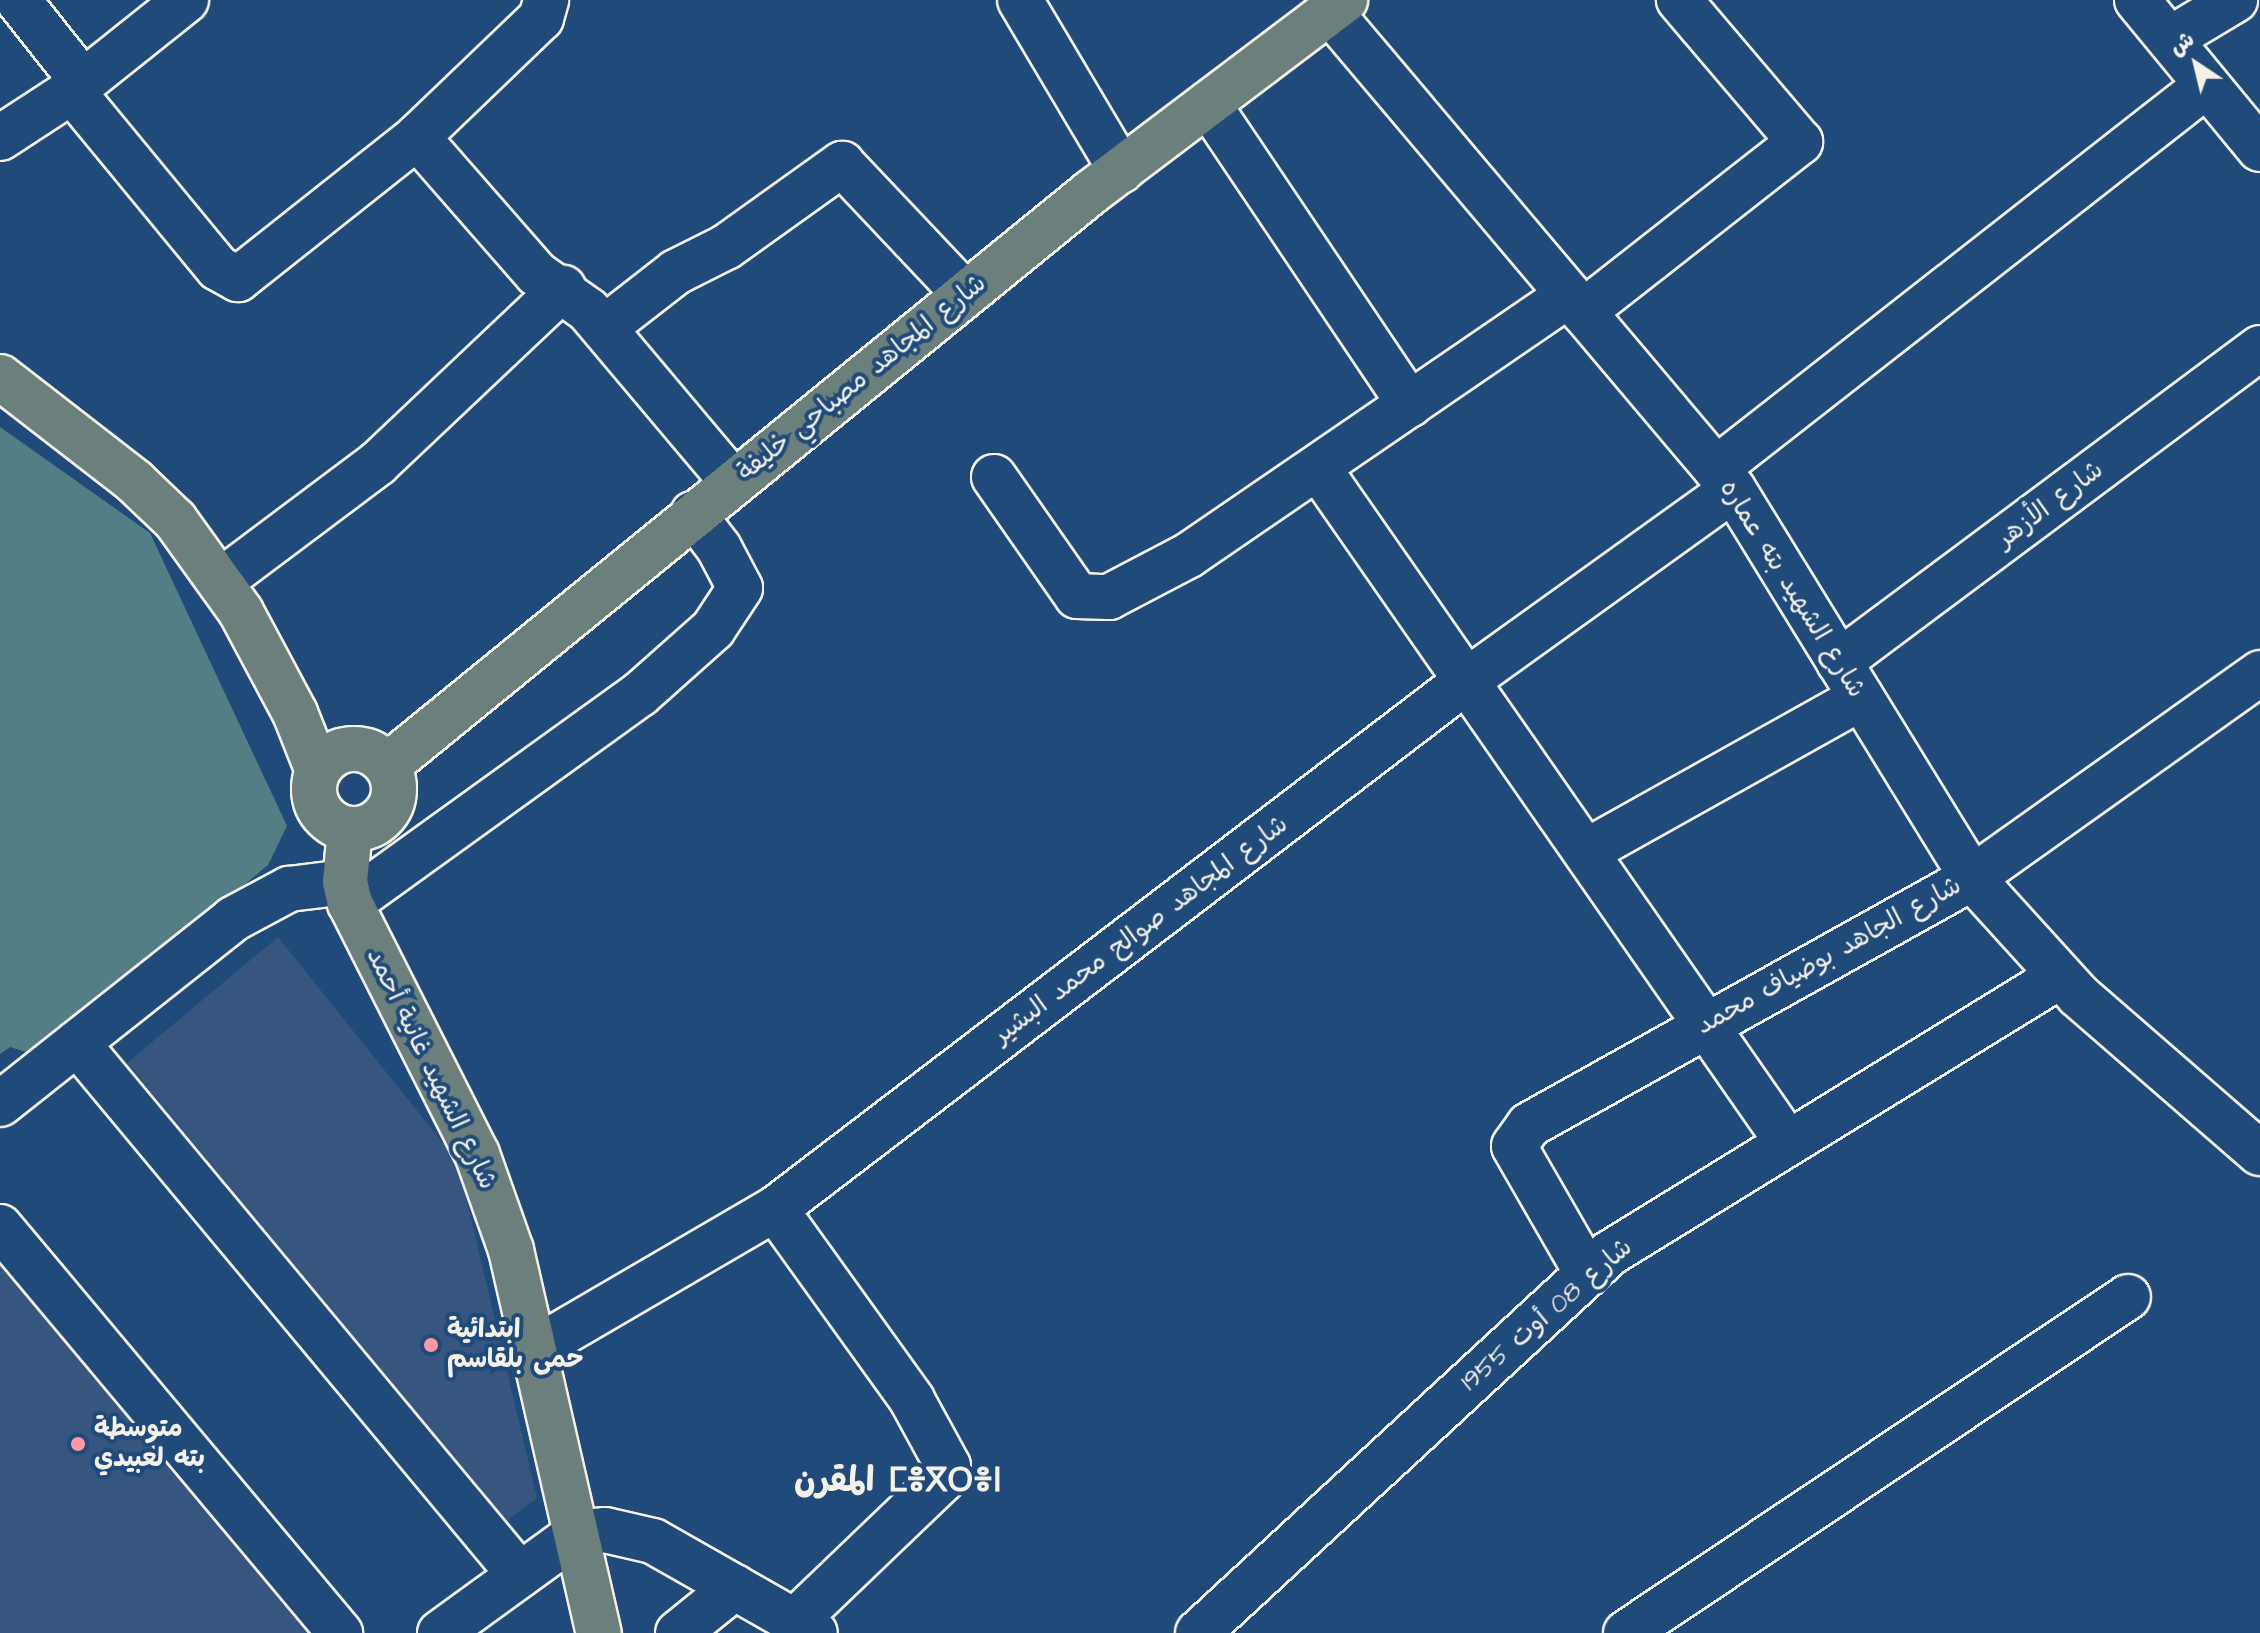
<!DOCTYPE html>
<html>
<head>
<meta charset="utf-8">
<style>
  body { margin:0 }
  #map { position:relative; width:2260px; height:1633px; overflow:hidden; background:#1f4a7a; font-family:"Architects Daughter","Playpen Sans Arabic","Noto Sans Tifinagh",sans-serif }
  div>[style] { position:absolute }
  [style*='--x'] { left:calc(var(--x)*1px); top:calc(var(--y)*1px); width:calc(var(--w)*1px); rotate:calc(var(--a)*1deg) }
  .built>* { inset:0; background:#36567f }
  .green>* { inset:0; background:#537e85 }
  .roads { filter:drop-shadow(2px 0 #f4f1e8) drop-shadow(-2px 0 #f4f1e8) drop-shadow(0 2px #f4f1e8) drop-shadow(0 -2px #f4f1e8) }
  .minor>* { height:44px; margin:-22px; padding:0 22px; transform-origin:22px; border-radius:22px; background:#1f4a7a }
  .major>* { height:44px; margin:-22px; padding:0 22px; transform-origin:22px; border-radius:22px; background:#6b7f7c }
  .major>.ring { margin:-22px; padding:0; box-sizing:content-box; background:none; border:44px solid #6b7f7c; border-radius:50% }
  .dots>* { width:22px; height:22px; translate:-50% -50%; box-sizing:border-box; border:4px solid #1f4a7a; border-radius:50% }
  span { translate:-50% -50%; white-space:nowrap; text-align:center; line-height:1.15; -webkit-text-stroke:8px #1f4a7a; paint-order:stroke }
  .street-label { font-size:26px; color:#f4f1e8 }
  .poi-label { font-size:26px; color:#f4f1e8; font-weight:700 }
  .left { translate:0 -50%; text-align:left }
  .district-label { font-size:34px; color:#f4f1e8; font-weight:700 }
  .north { position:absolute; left:2156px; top:24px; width:80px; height:80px; -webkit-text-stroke:6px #1f4a7a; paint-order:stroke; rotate:325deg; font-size:22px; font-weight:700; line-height:32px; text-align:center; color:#f4f1e8 }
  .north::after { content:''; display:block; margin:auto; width:28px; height:36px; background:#f4f1e8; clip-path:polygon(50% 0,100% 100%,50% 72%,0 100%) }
</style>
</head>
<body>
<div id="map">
  <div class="built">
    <div style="clip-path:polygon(278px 937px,447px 1148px,465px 1192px,537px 1498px,507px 1521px,127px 1063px)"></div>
    <div style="clip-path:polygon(0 1256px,311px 1633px,0 1633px)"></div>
  </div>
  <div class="green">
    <div style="clip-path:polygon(0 427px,150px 533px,287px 826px,268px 865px,40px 1056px,10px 1047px,0 1054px)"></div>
  </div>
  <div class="roads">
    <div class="minor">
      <div style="--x:18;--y:0;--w:105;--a:51.6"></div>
      <div style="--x:1020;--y:0;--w:198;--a:59.3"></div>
      <div style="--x:2137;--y:0;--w:193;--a:50.5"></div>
      <div style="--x:1330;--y:12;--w:624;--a:49.81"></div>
      <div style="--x:1733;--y:489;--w:457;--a:58.4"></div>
      <div style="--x:1972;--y:878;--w:158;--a:47.8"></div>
      <div style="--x:2078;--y:995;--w:241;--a:41"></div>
      <div style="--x:2170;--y:39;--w:76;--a:-31"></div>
      <div style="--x:72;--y:91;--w:229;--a:50.5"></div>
      <div style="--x:218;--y:268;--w:23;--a:29"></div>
      <div style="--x:238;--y:279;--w:228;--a:-38.4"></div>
      <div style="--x:417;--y:137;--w:172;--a:-43.8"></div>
      <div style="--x:541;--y:18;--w:19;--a:-74"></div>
      <div style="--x:1208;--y:104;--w:362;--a:56.1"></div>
      <div style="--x:417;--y:137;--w:182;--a:48.8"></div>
      <div style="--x:537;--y:274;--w:62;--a:35.2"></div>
      <div style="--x:588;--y:310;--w:225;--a:49.9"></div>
      <div style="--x:0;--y:138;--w:86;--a:-33.1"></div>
      <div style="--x:72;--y:91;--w:146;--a:-38.6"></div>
      <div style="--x:1583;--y:312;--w:276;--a:-38.1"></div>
      <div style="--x:1800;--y:142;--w:187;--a:-130.4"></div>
      <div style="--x:604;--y:328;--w:91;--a:-37.9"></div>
      <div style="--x:676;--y:272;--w:56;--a:-26.6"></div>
      <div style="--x:726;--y:247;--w:143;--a:-35.6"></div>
      <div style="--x:842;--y:164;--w:179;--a:46.6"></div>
      <div style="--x:1319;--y:469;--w:821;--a:55.17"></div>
      <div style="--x:1716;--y:469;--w:623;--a:-38.03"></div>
      <div style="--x:994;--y:477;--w:145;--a:55.1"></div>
      <div style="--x:1077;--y:596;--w:32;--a:2"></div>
      <div style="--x:1109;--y:597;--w:90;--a:-27.7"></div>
      <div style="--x:1189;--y:555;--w:460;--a:-34.4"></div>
      <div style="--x:221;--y:581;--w:196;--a:-36.9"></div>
      <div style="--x:378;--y:463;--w:255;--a:-43.4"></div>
      <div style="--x:1839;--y:662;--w:525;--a:-36.72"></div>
      <div style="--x:1587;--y:851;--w:314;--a:-29.2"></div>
      <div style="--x:350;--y:903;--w:357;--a:-35.8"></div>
      <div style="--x:640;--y:694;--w:98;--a:-41.7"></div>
      <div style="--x:713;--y:629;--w:49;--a:-56.6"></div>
      <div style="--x:740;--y:588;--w:45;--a:-117.7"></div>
      <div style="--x:719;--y:548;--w:43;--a:-127.4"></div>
      <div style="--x:77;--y:1043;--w:692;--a:50.22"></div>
      <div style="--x:0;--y:1104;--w:298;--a:-38.4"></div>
      <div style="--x:233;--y:919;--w:64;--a:-28.2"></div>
      <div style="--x:289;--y:889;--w:56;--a:-7.1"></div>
      <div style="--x:775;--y:1209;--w:235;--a:54.3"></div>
      <div style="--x:912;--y:1400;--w:75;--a:61.4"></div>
      <div style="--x:948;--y:1466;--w:14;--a:111"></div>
      <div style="--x:943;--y:1479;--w:205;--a:136.2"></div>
      <div style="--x:0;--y:1227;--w:530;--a:50.06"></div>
      <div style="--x:1587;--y:1273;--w:146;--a:-119.9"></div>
      <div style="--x:1514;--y:1146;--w:26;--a:-54"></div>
      <div style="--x:1529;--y:1125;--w:507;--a:-29.14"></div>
      <div style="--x:1972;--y:878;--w:354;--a:-35.4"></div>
      <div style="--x:535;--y:1349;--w:278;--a:-30.3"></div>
      <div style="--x:775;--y:1209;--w:873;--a:-37.37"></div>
      <div style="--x:1469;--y:679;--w:325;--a:-35.7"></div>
      <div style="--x:440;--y:1633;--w:172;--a:-36"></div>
      <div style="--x:579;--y:1532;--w:26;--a:-4"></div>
      <div style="--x:605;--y:1530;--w:49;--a:12.9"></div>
      <div style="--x:653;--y:1541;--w:186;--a:29.6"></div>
      <div style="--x:678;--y:1633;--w:73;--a:-38.9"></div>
      <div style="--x:1198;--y:1633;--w:560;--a:-42.69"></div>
      <div style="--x:1610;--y:1253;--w:528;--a:-31.61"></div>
      <div style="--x:1626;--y:1633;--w:604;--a:-33.8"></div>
    </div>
    <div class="major">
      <div style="--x:0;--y:377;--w:170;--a:37.8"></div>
      <div style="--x:134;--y:481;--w:57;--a:43.6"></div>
      <div style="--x:175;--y:520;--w:113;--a:54.3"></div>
      <div style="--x:241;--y:612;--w:115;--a:61.9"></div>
      <div style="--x:295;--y:713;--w:62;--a:68.4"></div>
      <div class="ring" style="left:314px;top:749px;width:36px;height:36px"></div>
      <div style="--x:387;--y:766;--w:907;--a:-39.18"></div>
      <div style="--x:1090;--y:193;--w:320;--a:-37.1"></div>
      <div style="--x:350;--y:829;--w:53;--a:95.4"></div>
      <div style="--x:345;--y:882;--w:22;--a:77"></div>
      <div style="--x:350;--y:903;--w:281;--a:63.2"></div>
      <div style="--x:477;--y:1154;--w:102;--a:70.5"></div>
      <div style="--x:511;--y:1250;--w:393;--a:77.1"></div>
    </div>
  </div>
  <div class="dots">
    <div style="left:431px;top:1345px;background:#ff9aa2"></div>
    <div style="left:78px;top:1444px;background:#ff9aa2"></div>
  </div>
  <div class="street-label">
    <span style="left:862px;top:378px;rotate:-39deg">شارع المجاهد مصباحي خليفة</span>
    <span style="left:2050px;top:505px;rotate:-37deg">شارع الأزهر</span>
    <span style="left:1792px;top:589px;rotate:58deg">شارع الشهيد بته عماره</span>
    <span style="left:1141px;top:930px;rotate:-37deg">شارع المجاهد صوالح محمد البشير</span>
    <span style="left:1829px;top:956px;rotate:-29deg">شارع الجاهد بوضياف محمد</span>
    <span style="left:431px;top:1069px;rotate:64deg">شارع الشهيد غانية أحمد</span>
    <span style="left:1547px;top:1315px;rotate:-41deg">شارع 08 أوت 1955</span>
  </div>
  <div class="poi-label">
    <span class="left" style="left:447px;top:1345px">ابتدائية<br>حمى بلقاسم</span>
    <span class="left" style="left:94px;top:1444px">متوسطة<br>بته لعبيدي</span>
  </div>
  <div class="district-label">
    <span style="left:898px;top:1482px">المقرن ⵎⴻⴳⵔⴻⵏ</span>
  </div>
  <div class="north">ش</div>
</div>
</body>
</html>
